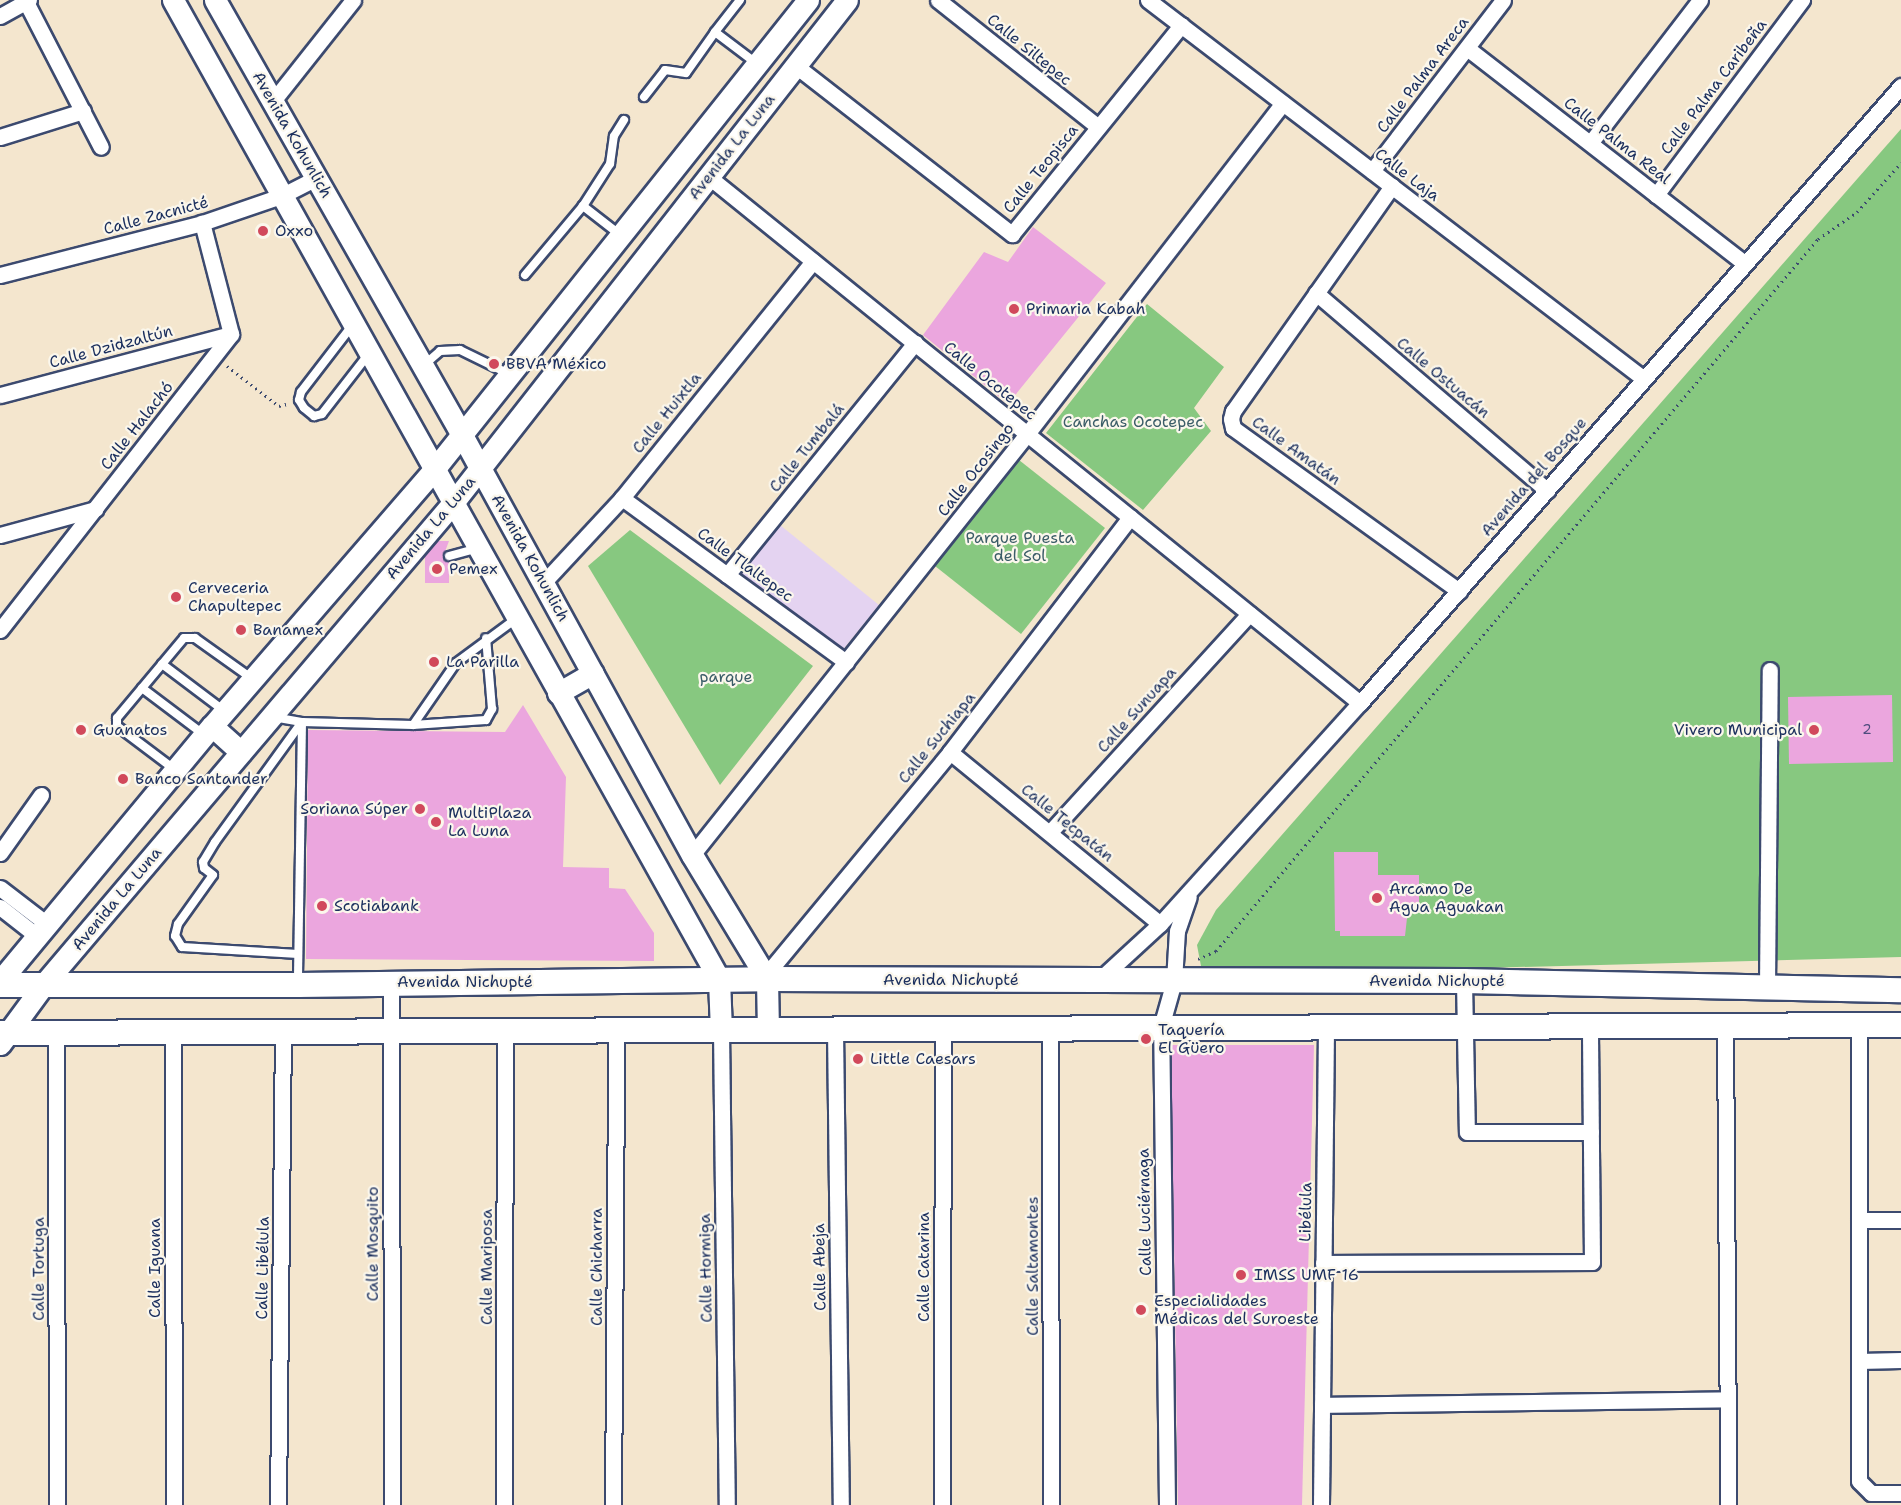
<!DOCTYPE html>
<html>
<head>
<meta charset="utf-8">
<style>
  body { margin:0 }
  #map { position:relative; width:1901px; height:1505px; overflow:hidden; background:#f4e6ce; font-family:"Shantell Sans",sans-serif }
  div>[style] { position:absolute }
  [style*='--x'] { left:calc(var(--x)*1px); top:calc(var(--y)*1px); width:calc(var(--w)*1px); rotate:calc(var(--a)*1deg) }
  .built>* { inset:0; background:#e4d3f1 }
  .green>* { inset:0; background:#87c880 }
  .building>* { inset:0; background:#eba6de }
  .path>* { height:3px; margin-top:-1.5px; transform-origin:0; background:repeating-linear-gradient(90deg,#3c4a6f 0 1.5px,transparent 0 6px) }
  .roads { filter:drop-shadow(2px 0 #3c4a6f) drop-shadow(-2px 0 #3c4a6f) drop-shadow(0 2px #3c4a6f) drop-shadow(0 -2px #3c4a6f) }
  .lane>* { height:8px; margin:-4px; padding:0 4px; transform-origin:4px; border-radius:4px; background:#fff }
  .street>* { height:15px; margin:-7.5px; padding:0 7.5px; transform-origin:7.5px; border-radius:7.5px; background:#fff }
  .secondary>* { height:21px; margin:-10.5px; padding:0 10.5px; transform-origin:10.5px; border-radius:10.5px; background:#fff }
  .primary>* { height:24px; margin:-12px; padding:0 12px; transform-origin:12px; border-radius:12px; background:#fff }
  .dots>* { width:16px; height:16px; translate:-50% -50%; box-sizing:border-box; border:3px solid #fbf7ec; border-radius:50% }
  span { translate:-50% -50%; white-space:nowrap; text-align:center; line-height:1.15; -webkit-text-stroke:4.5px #fbf7ec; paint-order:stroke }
  .number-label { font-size:14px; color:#4f4d7e }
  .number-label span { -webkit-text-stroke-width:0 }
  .street-label { font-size:16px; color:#1b2f5e }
  .poi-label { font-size:16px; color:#1b2f5e }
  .left { translate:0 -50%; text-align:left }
  .right { translate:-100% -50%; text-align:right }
  .park-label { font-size:16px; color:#3b5d68 }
</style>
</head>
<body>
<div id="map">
  <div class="built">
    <div style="clip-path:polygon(780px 525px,879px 605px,841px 652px,738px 577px)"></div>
  </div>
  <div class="green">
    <div style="clip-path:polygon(1901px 129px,1901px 957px,1252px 974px,1217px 973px,1201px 966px,1197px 945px,1216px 910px)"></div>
    <div style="clip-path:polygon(1147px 304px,1224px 367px,1194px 408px,1211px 431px,1143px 510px,1046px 433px)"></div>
    <div style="clip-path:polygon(1019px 460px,1105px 528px,1021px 634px,935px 566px)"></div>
    <div style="clip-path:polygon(630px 530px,813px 666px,720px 785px,588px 566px)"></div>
  </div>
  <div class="building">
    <div style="clip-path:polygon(1033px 227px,1106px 283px,1008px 404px,923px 335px,984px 252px,1008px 262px)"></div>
    <div style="clip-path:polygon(437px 541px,449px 541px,443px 557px,449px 562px,449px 583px,425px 583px,425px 555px)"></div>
    <div style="clip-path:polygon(1892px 695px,1893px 762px,1789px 764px,1788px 697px)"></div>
    <div style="clip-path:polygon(523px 705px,566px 777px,563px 867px,609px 868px,609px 888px,625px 889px,654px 933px,654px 961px,306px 959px,308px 730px,505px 732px)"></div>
    <div style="clip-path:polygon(1334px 852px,1378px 852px,1378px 875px,1419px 875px,1419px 909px,1408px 909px,1405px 936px,1340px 936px,1340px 931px,1335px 931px)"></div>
    <div style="clip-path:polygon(1171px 1045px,1314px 1045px,1302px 1505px,1178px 1505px)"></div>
  </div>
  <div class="path">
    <div style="--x:227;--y:366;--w:66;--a:37.6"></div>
    <div style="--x:279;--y:406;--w:8;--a:-14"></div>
    <div style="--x:1198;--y:959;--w:20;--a:-24"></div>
    <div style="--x:1216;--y:951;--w:932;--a:-49.79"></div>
    <div style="--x:1818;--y:239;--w:47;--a:-34.7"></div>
    <div style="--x:1857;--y:212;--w:66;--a:-48.1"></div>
  </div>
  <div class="roads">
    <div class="lane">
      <div style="--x:740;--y:0;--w:41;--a:128"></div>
      <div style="--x:715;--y:32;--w:51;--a:37.1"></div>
      <div style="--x:644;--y:97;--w:34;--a:-52"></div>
      <div style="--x:665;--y:70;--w:21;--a:8"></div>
      <div style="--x:686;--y:73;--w:50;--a:-54.7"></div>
      <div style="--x:619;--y:234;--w:46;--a:-142.1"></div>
      <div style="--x:583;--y:206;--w:50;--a:-57.3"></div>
      <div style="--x:610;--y:164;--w:28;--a:-82"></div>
      <div style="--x:614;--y:136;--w:19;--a:-58"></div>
      <div style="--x:525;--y:275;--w:90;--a:-50"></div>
      <div style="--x:351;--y:327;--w:82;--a:127.6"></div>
      <div style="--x:301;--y:392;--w:8;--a:104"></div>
      <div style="--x:299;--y:400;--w:9;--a:58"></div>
      <div style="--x:304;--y:408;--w:13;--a:39"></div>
      <div style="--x:314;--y:416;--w:8;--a:-14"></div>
      <div style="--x:322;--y:414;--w:75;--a:-52.1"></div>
      <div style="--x:424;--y:365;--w:21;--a:-41"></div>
      <div style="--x:440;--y:351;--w:20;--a:-3"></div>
      <div style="--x:460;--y:350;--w:55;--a:26.1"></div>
      <div style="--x:449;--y:556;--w:28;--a:-15"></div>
      <div style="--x:162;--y:664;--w:76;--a:37"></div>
      <div style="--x:142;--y:688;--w:76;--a:37"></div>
      <div style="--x:273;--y:717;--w:29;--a:10"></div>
      <div style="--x:302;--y:722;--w:259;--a:90.9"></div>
      <div style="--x:413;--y:725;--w:75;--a:-55.3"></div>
      <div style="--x:456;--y:663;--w:74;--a:-36.3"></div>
      <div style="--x:174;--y:769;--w:71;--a:-143"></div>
      <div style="--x:117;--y:726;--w:8;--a:-90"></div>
      <div style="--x:117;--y:718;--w:104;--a:-50.1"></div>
      <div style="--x:184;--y:638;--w:11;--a:0"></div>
      <div style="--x:195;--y:638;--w:69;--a:35.5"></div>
      <div style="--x:298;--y:954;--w:116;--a:-176.5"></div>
      <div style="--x:182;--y:947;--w:13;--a:-122"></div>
      <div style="--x:175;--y:936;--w:12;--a:-76"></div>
      <div style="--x:178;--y:924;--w:60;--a:-54.5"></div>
      <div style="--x:213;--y:875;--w:11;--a:-142"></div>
      <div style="--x:204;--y:868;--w:6;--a:-99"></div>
      <div style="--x:203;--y:862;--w:23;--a:-59"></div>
      <div style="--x:215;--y:842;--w:148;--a:-54.1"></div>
      <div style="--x:302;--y:722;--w:111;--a:1.5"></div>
      <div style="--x:413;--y:725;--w:73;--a:-3.9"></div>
      <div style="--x:486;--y:720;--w:13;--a:-61"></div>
      <div style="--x:492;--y:709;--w:71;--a:-94.8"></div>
    </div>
    <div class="street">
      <div style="--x:25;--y:0;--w:165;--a:62.7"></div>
      <div style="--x:938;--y:0;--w:204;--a:38.4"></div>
      <div style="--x:1148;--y:0;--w:624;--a:37.38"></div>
      <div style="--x:0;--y:16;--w:33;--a:-29"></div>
      <div style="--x:1467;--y:48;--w:352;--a:37.8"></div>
      <div style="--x:796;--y:66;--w:274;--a:37.9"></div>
      <div style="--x:1012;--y:234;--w:269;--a:-51"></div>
      <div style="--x:273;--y:101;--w:129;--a:-51.6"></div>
      <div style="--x:0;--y:137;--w:87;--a:-17.4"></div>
      <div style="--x:1591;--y:142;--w:179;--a:-52.5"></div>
      <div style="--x:1372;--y:171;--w:215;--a:-52.5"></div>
      <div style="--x:709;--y:177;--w:837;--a:38.94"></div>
      <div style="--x:1392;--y:186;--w:276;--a:125.2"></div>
      <div style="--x:1233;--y:411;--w:8;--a:104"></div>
      <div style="--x:1231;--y:419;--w:9;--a:77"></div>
      <div style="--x:1233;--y:428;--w:279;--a:35.8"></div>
      <div style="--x:1656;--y:195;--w:244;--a:-53.2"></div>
      <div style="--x:0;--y:275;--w:209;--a:-14.4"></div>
      <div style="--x:202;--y:223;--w:83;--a:-18.9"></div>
      <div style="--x:281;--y:196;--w:39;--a:-27"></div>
      <div style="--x:1316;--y:293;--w:304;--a:40.5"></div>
      <div style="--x:0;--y:395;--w:239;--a:-14.8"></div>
      <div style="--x:622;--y:498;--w:278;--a:36.2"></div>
      <div style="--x:0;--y:535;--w:99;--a:-15.2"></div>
      <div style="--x:727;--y:575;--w:299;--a:-51"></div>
      <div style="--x:544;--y:582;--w:115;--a:-47.1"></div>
      <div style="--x:622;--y:498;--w:304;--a:-51.1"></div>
      <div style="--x:0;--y:630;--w:375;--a:-52"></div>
      <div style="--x:231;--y:334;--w:115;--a:-104.6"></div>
      <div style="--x:950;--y:752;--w:271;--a:39.3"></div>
      <div style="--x:1051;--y:831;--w:294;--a:-47.6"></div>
      <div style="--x:0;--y:853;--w:71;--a:-54.7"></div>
      <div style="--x:692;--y:855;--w:538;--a:-51.49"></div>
      <div style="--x:1027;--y:434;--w:418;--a:-52.3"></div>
      <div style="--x:0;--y:888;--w:59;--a:37.5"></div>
      <div style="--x:0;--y:907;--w:47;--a:38.1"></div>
      <div style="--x:765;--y:976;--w:291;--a:-50.4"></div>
      <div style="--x:950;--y:752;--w:296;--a:-52.5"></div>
      <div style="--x:1098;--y:981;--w:84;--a:-42.6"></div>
      <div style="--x:1160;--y:924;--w:298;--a:-47.9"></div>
      <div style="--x:1360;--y:703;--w:821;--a:-48.75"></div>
      <div style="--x:1464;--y:981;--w:151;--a:88.9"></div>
      <div style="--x:1467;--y:1132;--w:124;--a:0"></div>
      <div style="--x:391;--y:982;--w:523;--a:89.89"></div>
      <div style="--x:1767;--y:987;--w:317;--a:-89.5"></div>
      <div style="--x:1725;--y:1025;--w:480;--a:89.6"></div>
      <div style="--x:1859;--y:1026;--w:455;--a:90"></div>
      <div style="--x:1859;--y:1481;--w:17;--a:45"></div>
      <div style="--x:1871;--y:1493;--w:30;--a:0"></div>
      <div style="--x:1050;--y:1028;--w:477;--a:89.9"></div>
      <div style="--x:835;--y:1029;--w:476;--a:89.3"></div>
      <div style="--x:721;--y:1030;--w:475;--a:89.3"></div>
      <div style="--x:173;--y:1031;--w:474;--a:89.9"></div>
      <div style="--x:56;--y:1032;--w:473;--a:89.9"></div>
      <div style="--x:1859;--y:1220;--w:42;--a:0"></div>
      <div style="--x:1323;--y:1263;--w:269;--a:-0.2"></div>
      <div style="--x:1592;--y:1262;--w:236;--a:-90.5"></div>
      <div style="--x:1859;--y:1361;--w:42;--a:-1.4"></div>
      <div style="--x:1322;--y:1405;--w:405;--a:-0.8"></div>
      <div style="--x:278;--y:1505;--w:474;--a:-89.4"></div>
      <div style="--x:504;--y:1505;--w:475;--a:-89.9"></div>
      <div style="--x:613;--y:1505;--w:476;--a:-89.6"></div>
      <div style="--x:942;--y:1505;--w:477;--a:-89.9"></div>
      <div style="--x:1167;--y:1505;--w:478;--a:-90.7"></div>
      <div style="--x:1161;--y:1027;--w:48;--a:-74.2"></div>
      <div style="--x:1174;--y:981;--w:50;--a:-86.6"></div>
      <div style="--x:1177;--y:931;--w:36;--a:-71"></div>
      <div style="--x:1321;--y:1505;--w:478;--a:-89.4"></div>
    </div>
    <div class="secondary">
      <div style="--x:173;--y:0;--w:1121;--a:60.85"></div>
      <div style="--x:719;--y:979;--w:51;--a:87.8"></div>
      <div style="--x:215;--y:0;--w:500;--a:60.41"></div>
      <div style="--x:462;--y:435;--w:479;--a:61.3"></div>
      <div style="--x:692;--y:855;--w:145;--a:58.8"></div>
      <div style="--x:767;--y:979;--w:50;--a:88.9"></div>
      <div style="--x:558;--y:693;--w:40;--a:-29.7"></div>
      <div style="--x:212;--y:726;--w:39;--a:42"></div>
      <div style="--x:0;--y:981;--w:332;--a:-50.3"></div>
      <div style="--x:212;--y:726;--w:342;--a:-49.1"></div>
      <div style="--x:436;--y:467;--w:597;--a:-51.46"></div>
      <div style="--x:0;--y:1044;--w:74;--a:-53.7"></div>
      <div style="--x:44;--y:984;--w:630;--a:-49.64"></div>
      <div style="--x:452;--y:504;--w:640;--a:-51.91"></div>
    </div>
    <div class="primary">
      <div style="--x:0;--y:985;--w:298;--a:0"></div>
      <div style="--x:298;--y:985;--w:469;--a:-0.7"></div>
      <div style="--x:767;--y:979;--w:697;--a:0.16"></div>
      <div style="--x:1464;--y:981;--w:437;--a:1.2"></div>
      <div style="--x:0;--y:1033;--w:1901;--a:-0.24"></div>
    </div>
  </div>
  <div class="dots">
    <div style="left:263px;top:231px;background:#d1495b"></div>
    <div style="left:1014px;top:309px;background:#d1495b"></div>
    <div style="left:494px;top:364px;background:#d1495b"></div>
    <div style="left:437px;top:569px;background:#d1495b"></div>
    <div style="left:176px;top:597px;background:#d1495b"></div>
    <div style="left:241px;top:630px;background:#d1495b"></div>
    <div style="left:434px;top:662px;background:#d1495b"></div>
    <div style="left:81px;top:730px;background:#d1495b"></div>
    <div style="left:1814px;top:730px;background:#d1495b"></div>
    <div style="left:123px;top:779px;background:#d1495b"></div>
    <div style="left:420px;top:809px;background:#d1495b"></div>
    <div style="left:436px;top:822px;background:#d1495b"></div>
    <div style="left:1377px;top:898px;background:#d1495b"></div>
    <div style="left:322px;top:906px;background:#d1495b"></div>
    <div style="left:1146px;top:1039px;background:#d1495b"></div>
    <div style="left:858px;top:1059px;background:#d1495b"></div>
    <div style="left:1241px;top:1275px;background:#d1495b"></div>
    <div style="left:1141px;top:1310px;background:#d1495b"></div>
  </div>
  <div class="number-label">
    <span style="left:1867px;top:729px">2</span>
  </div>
  <div class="street-label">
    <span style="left:1029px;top:50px;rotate:39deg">Calle Siltepec</span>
    <span style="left:1423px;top:75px;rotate:-53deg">Calle Palma Areca</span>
    <span style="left:1714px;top:87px;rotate:-53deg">Calle Palma Caribeña</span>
    <span style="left:292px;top:135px;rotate:60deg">Avenida Kohunlich</span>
    <span style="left:1617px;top:141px;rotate:38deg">Calle Palma Real</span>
    <span style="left:732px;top:147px;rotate:-52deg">Avenida La Luna</span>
    <span style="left:1041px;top:169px;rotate:-51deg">Calle Teopisca</span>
    <span style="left:1407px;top:175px;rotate:37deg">Calle Laja</span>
    <span style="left:156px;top:216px;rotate:-15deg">Calle Zacnicté</span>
    <span style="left:111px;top:347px;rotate:-15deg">Calle Dzidzaltún</span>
    <span style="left:1443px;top:378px;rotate:40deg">Calle Ostuacán</span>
    <span style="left:990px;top:381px;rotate:39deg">Calle Ocotepec</span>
    <span style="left:667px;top:413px;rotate:-51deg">Calle Huixtla</span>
    <span style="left:137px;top:426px;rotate:-52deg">Calle Halachó</span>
    <span style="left:807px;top:448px;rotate:-51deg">Calle Tumbalá</span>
    <span style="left:1296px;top:451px;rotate:36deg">Calle Amatán</span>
    <span style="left:976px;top:470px;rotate:-52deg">Calle Ocosingo</span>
    <span style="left:1534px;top:477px;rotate:-49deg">Avenida del Bosque</span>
    <span style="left:431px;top:528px;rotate:-50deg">Avenida La Luna</span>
    <span style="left:530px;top:558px;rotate:61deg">Avenida Kohunlich</span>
    <span style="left:745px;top:565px;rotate:36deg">Calle Tlaltepec</span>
    <span style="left:1137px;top:710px;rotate:-48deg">Calle Sunuapa</span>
    <span style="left:937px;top:738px;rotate:-51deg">Calle Suchiapa</span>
    <span style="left:1067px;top:823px;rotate:39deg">Calle Tecpatán</span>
    <span style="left:117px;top:899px;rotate:-50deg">Avenida La Luna</span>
    <span style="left:951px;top:980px">Avenida Nichupté</span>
    <span style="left:1437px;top:981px">Avenida Nichupté</span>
    <span style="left:465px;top:982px">Avenida Nichupté</span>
    <span style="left:1145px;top:1212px;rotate:-91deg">Calle Luciérnaga</span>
    <span style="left:1306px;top:1212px;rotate:-89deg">Libélula</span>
    <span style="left:373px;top:1244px;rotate:-90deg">Calle Mosquito</span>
    <span style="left:1033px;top:1266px;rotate:-90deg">Calle Saltamontes</span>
    <span style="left:487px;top:1267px;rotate:-90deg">Calle Mariposa</span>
    <span style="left:597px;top:1267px;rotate:-90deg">Calle Chicharra</span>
    <span style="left:820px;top:1267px;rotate:-91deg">Calle Abeja</span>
    <span style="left:924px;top:1267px;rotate:-90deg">Calle Catarina</span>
    <span style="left:155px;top:1268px;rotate:-90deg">Calle Iguana</span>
    <span style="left:263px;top:1268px;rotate:-89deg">Calle Libélula</span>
    <span style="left:706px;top:1268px;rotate:-91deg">Calle Hormiga</span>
    <span style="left:39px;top:1269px;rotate:-90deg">Calle Tortuga</span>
  </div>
  <div class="poi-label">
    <span class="left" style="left:275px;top:231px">Oxxo</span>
    <span class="left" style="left:1026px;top:309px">Primaria Kabah</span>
    <span class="left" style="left:506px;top:364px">BBVA México</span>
    <span class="left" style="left:449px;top:569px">Pemex</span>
    <span class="left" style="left:188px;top:597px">Cerveceria<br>Chapultepec</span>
    <span class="left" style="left:253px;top:630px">Banamex</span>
    <span class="left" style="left:446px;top:662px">La Parilla</span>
    <span class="left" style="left:93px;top:730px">Guanatos</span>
    <span class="right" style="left:1802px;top:730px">Vivero Municipal</span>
    <span class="left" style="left:135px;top:779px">Banco Santander</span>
    <span class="right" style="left:408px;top:809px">Soriana Súper</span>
    <span class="left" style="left:448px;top:822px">MultiPlaza<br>La Luna</span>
    <span class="left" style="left:1389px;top:898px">Arcamo De<br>Agua Aguakan</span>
    <span class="left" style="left:334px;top:906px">Scotiabank</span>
    <span class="left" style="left:1158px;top:1039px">Taquería<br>El Güero</span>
    <span class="left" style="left:870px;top:1059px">Little Caesars</span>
    <span class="left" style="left:1254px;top:1275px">IMSS UMF 16</span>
    <span class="left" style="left:1154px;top:1310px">Especialidades<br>Médicas del Suroeste</span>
  </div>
  <div class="park-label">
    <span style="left:1133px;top:422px">Canchas Ocotepec</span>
    <span style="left:1020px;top:547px">Parque Puesta<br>del Sol</span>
    <span style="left:726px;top:677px">parque</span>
  </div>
</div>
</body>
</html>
